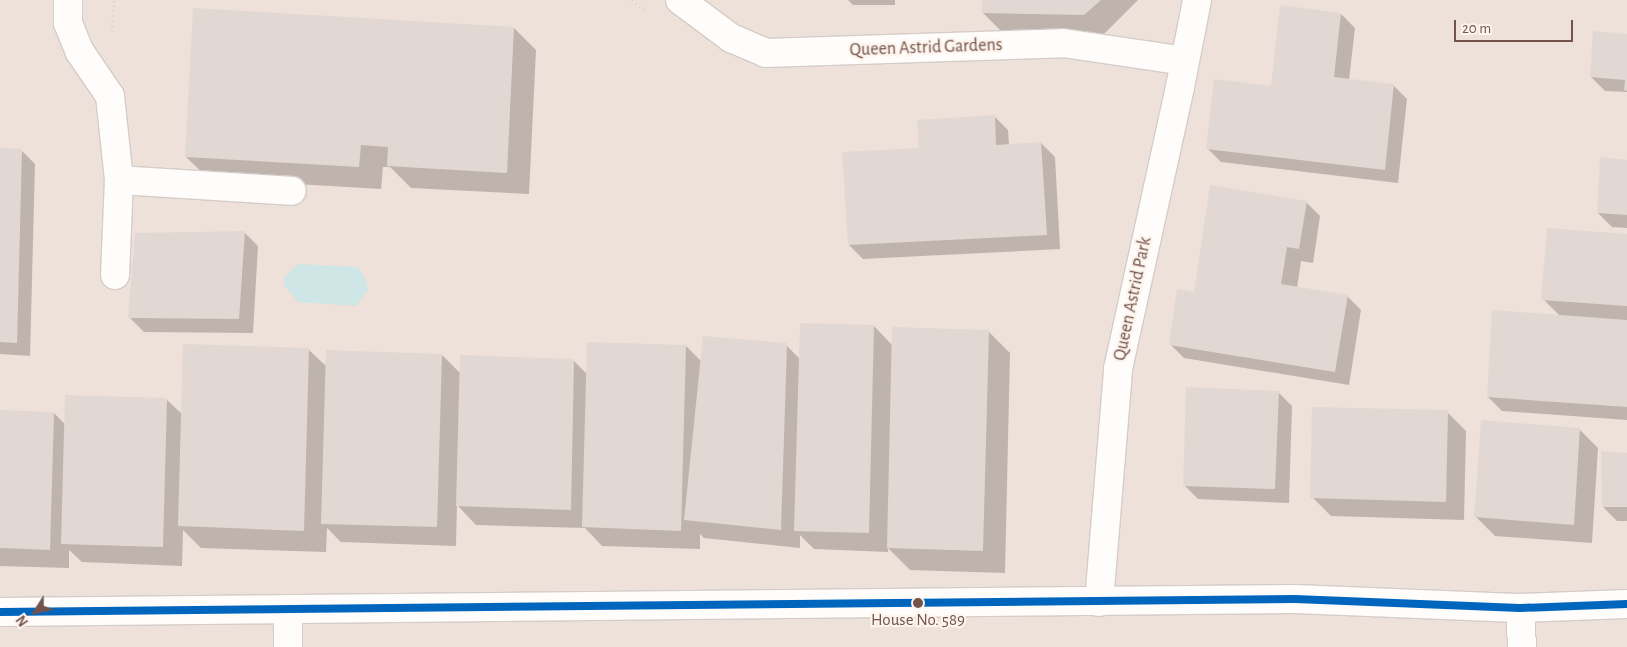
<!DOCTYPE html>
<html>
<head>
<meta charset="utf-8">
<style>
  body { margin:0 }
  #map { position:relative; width:1627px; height:647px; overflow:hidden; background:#f6f0eb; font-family:"Alegreya Sans",sans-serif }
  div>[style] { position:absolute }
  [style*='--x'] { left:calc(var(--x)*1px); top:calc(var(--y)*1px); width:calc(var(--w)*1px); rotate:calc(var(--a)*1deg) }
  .residential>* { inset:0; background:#eee1d9 }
  .water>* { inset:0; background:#cee6e5 }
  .shadow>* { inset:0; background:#0003 }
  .building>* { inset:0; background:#e2d8d3 }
  .path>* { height:3px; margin-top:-1.5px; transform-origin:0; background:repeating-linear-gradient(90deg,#d9d0ce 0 1px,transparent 0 5px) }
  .roads { filter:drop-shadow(1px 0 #d4ccc8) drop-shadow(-1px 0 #d4ccc8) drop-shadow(0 1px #d4ccc8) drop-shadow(0 -1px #d4ccc8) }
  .minor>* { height:28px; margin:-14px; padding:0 14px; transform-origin:14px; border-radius:14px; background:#fefdfc }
  .secondary>* { height:28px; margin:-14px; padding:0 14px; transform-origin:14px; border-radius:14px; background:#fefdfc }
  .bus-1>* { height:8px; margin:-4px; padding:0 4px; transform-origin:4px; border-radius:4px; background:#0065bd }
  .dots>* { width:14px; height:14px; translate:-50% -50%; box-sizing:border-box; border:2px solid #fdf4ec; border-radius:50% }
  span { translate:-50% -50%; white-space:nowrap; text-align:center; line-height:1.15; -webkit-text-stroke:4.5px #fdf4ec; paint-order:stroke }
  .bus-label { font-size:17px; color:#72544d }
  .street-label { font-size:18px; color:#72544d }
  .north { position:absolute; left:10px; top:587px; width:50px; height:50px; -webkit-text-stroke:4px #fdf4ec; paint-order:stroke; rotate:235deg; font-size:14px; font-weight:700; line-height:20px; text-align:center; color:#72544d }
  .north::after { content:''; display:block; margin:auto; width:18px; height:22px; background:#72544d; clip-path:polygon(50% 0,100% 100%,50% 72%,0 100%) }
  .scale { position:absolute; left:1454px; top:20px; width:119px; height:22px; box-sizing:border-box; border:2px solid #72544d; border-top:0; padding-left:6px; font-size:15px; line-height:18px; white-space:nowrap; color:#72544d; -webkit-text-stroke:4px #fdf4ec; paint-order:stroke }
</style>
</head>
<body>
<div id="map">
  <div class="residential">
    <div style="clip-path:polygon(0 0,1627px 0,1627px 647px,0 647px)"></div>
  </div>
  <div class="water">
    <div style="clip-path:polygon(298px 264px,358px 267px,365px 278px,368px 289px,356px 306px,298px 302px,284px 285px,284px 277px)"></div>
  </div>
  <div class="shadow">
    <div style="clip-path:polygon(848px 0,895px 0,895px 5px,853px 5px)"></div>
    <div style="clip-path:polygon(983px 0,1138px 0,1104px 34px,1002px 32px,983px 13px)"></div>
    <div style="clip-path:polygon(1341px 14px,1355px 28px,1349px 80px,1393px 85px,1407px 99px,1398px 183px,1221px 162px,1207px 148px,1272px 88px)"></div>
    <div style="clip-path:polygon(514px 28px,536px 50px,529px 194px,411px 188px,390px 167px,383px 167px,381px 189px,209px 179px,186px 157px)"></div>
    <div style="clip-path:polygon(1627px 35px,1627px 92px,1605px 91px,1591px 77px)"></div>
    <div style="clip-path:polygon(994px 116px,1008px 130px,1009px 145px,1041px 143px,1055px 157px,1060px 249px,863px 259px,849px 245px,920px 150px)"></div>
    <div style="clip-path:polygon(0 149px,21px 150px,35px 164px,30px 356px,0 354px)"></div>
    <div style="clip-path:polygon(1627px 161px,1627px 228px,1612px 227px,1598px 213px)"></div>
    <div style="clip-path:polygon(1306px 202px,1320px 216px,1313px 263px,1301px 261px,1297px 288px,1347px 296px,1361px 310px,1349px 385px,1184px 358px,1170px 344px,1195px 294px)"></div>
    <div style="clip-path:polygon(244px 232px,258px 246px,253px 333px,144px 332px,130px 318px)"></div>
    <div style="clip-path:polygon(1627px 235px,1627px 420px,1502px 411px,1488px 397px,1560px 316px,1543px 299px)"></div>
    <div style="clip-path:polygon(874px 326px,893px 346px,988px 331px,1010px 353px,1005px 573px,910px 570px,888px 548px,888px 552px,814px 549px,800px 535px,800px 548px,704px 538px,700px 534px,700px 549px,602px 546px,585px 528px,476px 525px,457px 505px,456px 546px,341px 542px,327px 528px,326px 552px,201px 548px,183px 530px,182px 566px,82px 562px,69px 550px,69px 568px,0 566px,0 412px,54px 413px,66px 425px,167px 400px,182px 414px,308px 349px,327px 367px,442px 355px,461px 374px,573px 360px,587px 374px,686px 346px,702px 362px,786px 345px,800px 359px)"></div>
    <div style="clip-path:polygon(1278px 392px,1292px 406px,1289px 503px,1198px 499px,1184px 485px)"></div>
    <div style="clip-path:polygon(1447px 412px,1466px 431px,1464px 520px,1331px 516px,1312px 497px)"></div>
    <div style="clip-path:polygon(1579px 429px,1598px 448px,1592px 543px,1495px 536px,1476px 517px)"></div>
    <div style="clip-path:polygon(1627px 454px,1627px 521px,1617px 521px,1603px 507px)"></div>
  </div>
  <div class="building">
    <div style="clip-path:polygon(982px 0,1101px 0,1084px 15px,982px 13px)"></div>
    <div style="clip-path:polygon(1280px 5px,1341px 13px,1334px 77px,1394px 84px,1385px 170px,1206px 149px,1214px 79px,1271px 86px)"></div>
    <div style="clip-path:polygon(193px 8px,514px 27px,507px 173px,387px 166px,388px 147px,361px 145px,359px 167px,185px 157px)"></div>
    <div style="clip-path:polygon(1593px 31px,1627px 34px,1627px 91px,1624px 90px,1625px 80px,1590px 77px)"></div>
    <div style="clip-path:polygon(995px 115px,996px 145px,1041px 142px,1047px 235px,848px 245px,842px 152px,919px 148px,917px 120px)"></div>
    <div style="clip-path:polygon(0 148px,22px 149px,17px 343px,0 342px)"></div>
    <div style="clip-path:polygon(1600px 157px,1627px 160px,1627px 215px,1597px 213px)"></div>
    <div style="clip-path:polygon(1210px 185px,1307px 201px,1299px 249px,1287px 247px,1281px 284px,1348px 295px,1335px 372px,1169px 345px,1177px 289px,1194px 292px)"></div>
    <div style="clip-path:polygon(1547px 228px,1627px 234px,1627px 306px,1541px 300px)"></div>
    <div style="clip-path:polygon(245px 231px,239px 319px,128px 318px,135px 233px)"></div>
    <div style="clip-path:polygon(1492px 310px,1627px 320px,1627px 407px,1487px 397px)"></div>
    <div style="clip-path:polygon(800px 323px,874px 325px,869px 533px,794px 531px)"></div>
    <div style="clip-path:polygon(892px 327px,989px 330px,983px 551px,887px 548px)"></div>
    <div style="clip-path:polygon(703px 336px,787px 343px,781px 530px,684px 520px)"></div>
    <div style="clip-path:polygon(587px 342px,686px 345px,681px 531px,582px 527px)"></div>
    <div style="clip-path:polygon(183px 344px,309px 348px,304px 531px,178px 526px)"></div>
    <div style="clip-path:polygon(326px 350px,442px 354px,437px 527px,321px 524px)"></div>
    <div style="clip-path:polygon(460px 355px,574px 359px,571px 510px,456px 506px)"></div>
    <div style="clip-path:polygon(1186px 387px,1279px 391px,1275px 489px,1183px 486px)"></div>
    <div style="clip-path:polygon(65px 395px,167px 398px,163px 547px,61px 544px)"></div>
    <div style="clip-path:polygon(1312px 407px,1448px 410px,1446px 502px,1310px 498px)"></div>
    <div style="clip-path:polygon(0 410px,54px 412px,50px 550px,0 548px)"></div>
    <div style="clip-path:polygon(1481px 420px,1580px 428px,1574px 525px,1474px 517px)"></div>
    <div style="clip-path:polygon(1601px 451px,1627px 453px,1627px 507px,1602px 507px)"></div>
  </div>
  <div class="path">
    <div style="--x:632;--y:0;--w:19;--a:39"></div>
    <div style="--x:112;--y:31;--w:31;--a:-86"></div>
  </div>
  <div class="roads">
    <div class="minor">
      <div style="--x:68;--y:0;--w:23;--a:90"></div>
      <div style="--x:68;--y:23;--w:31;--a:68"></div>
      <div style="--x:80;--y:52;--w:53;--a:55.7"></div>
      <div style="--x:110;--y:96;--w:84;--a:83.9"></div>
      <div style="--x:119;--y:180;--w:95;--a:92.4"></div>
      <div style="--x:680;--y:0;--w:64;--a:36.7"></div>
      <div style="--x:731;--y:38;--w:38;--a:23"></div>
      <div style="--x:766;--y:53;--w:297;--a:-1.9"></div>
      <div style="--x:1063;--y:43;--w:123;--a:8.4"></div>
      <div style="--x:119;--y:180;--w:173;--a:3.6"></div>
      <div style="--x:1099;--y:602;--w:234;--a:-85.3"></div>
      <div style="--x:1118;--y:369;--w:289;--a:-77.6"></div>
      <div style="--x:1180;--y:87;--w:89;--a:-78.9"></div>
      <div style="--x:1520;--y:608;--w:39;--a:87"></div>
      <div style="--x:288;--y:610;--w:37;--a:90"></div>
    </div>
    <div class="secondary">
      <div style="--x:0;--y:612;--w:1295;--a:-0.58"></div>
      <div style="--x:1295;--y:599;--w:225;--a:2.3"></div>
      <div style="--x:1520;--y:608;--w:107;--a:-2.1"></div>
    </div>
  </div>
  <div class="bus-1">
    <div style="--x:0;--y:612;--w:1295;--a:-0.58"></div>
    <div style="--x:1295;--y:599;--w:225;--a:2.3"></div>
    <div style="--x:1520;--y:608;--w:107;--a:-2.1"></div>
  </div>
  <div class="dots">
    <div style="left:918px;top:603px;background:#72544d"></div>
  </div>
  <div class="bus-label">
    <span style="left:918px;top:620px">House No. 589</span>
  </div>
  <div class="street-label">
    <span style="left:926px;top:48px;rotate:-2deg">Queen Astrid Gardens</span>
    <span style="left:1133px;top:299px;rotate:-78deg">Queen Astrid Park</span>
  </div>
  <div class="north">N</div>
  <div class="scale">20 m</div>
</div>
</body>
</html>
